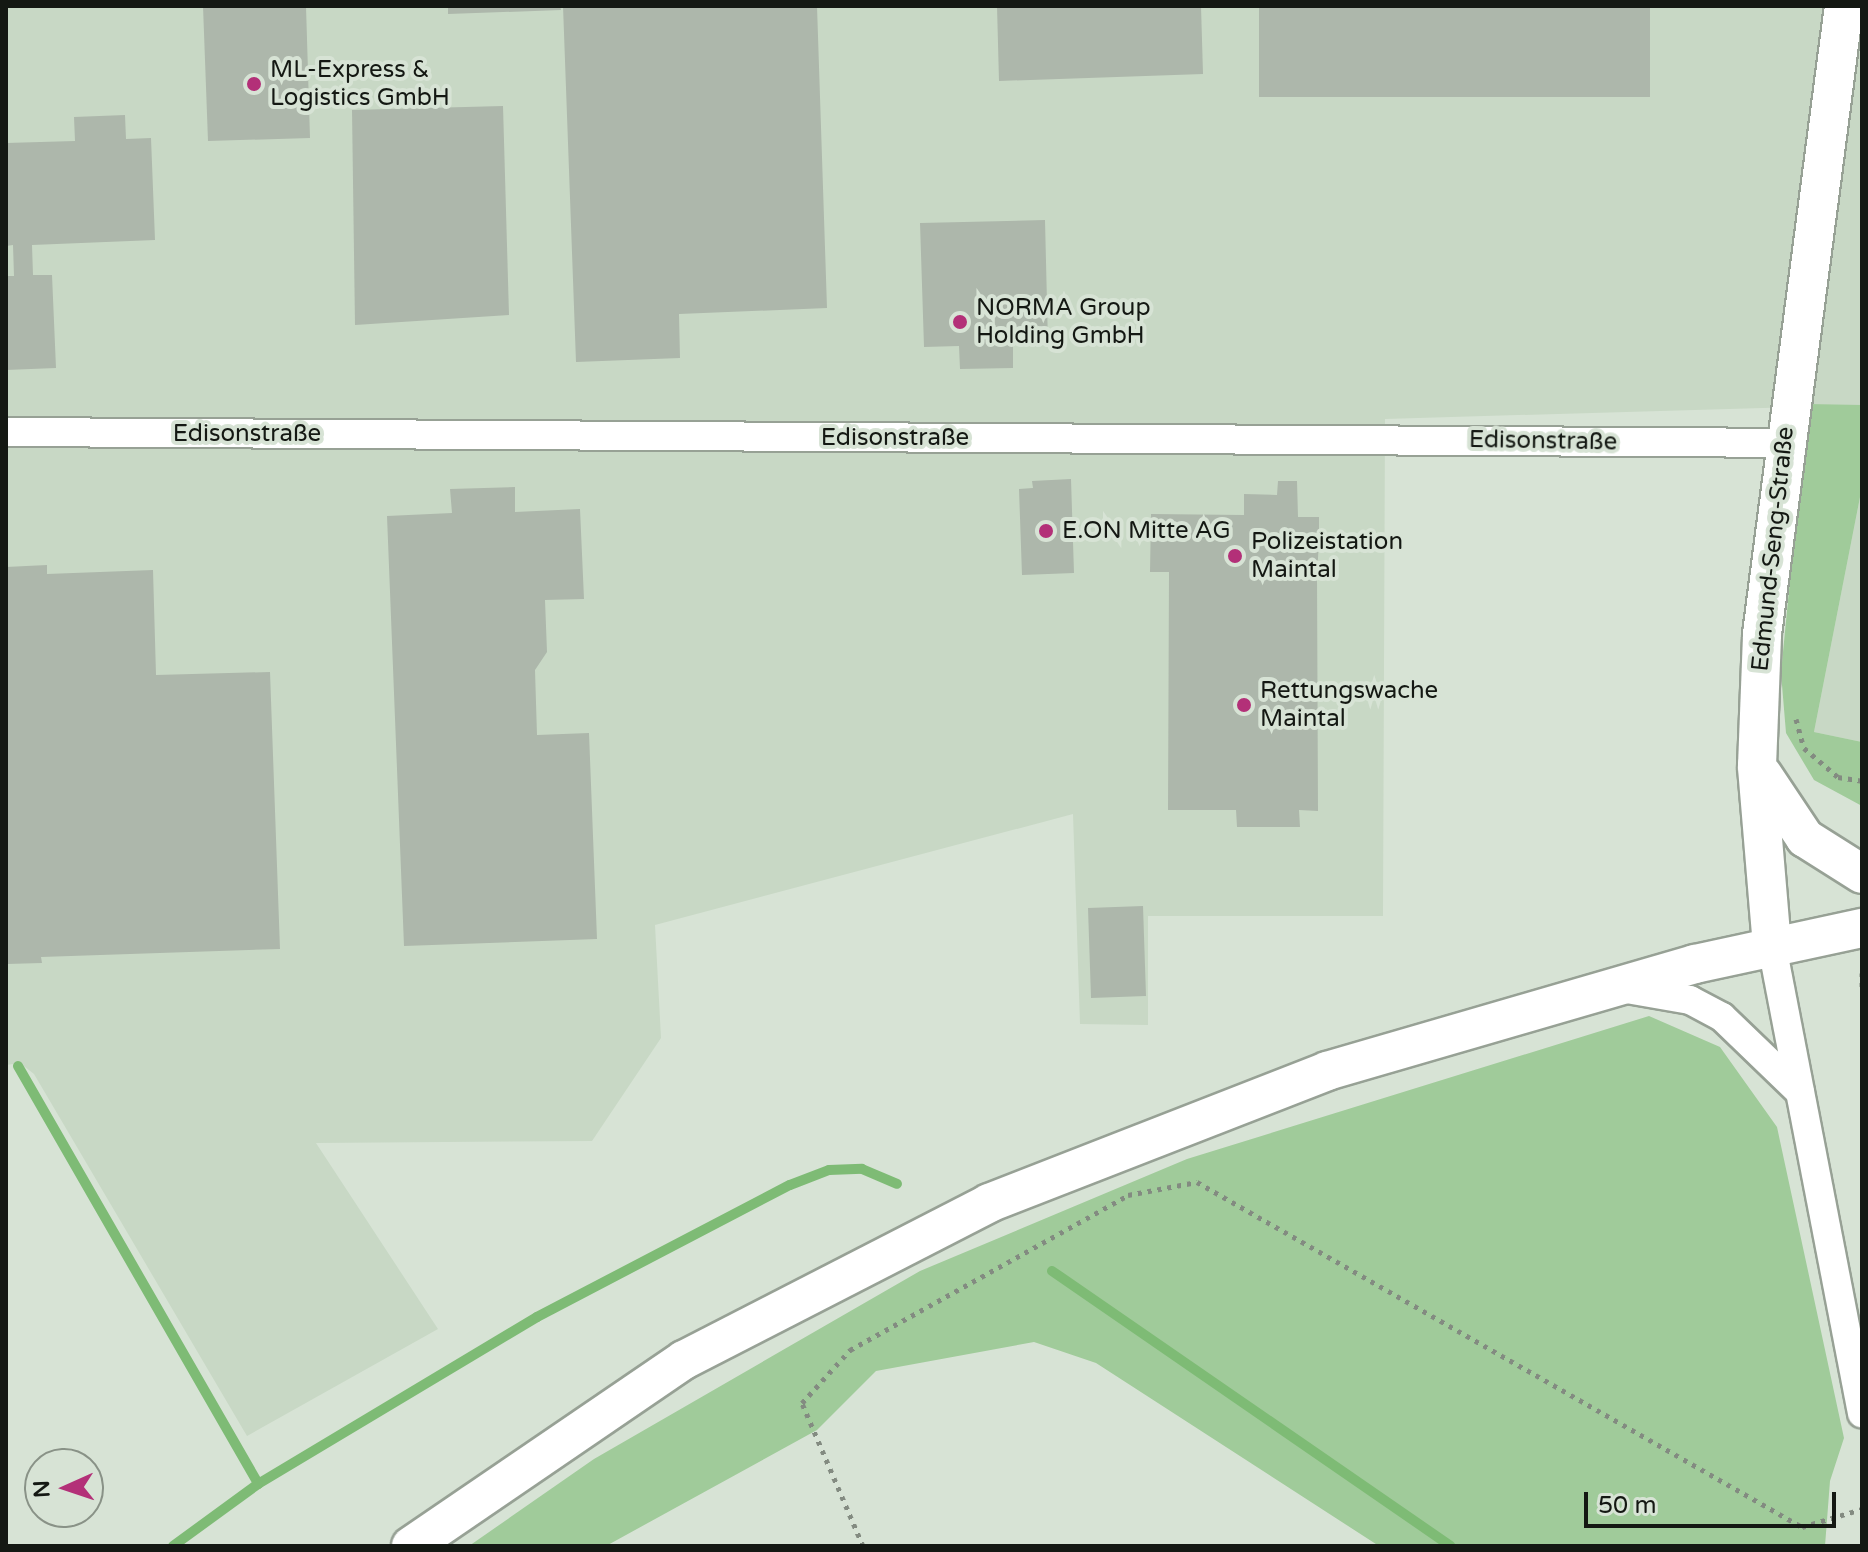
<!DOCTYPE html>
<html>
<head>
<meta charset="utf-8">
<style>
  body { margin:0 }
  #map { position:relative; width:1868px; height:1552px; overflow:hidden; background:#d7e3d5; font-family:"Varela Round",sans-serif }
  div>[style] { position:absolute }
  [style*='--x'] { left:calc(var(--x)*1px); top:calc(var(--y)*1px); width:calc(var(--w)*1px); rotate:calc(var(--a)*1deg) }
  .built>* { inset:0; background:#c8d8c5 }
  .green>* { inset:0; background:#a0cb9a }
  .stream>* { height:10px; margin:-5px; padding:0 5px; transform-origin:5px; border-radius:5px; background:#7ebb75 }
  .building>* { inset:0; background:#adb7ab }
  .path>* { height:5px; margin-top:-2.5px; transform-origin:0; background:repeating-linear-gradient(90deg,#838b81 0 4px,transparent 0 10px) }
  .roads { filter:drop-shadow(2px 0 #97a195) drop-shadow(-2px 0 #97a195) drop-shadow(0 2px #97a195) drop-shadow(0 -2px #97a195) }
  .street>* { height:28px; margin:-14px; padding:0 14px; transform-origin:14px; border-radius:14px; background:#fff }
  .secondary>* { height:38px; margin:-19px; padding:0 19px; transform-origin:19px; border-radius:19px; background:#fff }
  .dots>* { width:22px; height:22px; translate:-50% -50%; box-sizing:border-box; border:4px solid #d7e3d5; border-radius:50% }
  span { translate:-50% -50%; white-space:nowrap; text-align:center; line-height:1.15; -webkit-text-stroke:8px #d7e3d5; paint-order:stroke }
  .poi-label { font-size:24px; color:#141813 }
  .left { translate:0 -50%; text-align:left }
  .street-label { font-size:24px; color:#141813 }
  .frame { position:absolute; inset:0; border:8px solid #141813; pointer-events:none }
  .north { position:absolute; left:24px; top:1448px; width:80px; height:80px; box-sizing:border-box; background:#d7e3d5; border:2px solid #899287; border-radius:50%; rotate:267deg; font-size:22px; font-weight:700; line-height:32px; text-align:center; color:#141813 }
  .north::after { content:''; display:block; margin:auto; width:28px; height:36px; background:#b33078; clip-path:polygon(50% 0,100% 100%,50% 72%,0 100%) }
  .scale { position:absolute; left:1584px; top:1492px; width:252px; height:36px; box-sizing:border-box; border:4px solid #141813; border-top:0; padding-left:10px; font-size:24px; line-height:28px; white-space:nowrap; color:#141813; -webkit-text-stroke:6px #d7e3d5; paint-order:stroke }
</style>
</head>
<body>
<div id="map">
  <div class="built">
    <div style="clip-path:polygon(6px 6px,1862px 6px,1862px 405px,1385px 419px,1383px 916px,1148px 916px,1148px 1025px,1080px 1024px,1073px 814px,655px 925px,661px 1038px,592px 1141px,316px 1143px,438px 1329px,247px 1436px,34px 1074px,20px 1063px,6px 1065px)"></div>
    <div style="clip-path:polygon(1862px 487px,1862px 742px,1814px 732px)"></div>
  </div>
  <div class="green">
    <div style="clip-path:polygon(1807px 404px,1862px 405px,1862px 487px,1814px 732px,1862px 742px,1862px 806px,1814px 780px,1786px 733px,1781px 673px)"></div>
    <div style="clip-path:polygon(1649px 1016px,1720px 1047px,1777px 1127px,1844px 1438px,1830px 1481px,1825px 1546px,1379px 1546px,1096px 1363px,1034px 1342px,876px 1371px,817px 1430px,606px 1546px,469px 1546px,594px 1459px,920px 1271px,1187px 1159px)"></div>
  </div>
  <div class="stream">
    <div style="--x:18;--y:1066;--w:482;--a:60.1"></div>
    <div style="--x:258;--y:1484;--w:325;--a:-30.9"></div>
    <div style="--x:537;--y:1317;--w:285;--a:-27.6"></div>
    <div style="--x:790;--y:1185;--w:42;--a:-21"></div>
    <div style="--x:829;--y:1170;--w:33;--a:-2"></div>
    <div style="--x:862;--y:1169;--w:38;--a:23"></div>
    <div style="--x:1052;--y:1271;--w:484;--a:34.6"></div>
    <div style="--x:173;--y:1546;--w:105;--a:-36.1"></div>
  </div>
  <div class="building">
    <div style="clip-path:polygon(203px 6px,306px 6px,310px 138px,208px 141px)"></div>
    <div style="clip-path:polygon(448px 6px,560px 6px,561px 10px,448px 14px)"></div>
    <div style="clip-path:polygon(563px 6px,817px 6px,827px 308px,679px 314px,680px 358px,576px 362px)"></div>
    <div style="clip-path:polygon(997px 6px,1201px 6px,1203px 74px,999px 81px)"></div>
    <div style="clip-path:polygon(1259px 6px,1650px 6px,1650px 97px,1259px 97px)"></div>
    <div style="clip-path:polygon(503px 106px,509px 315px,355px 325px,352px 110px)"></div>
    <div style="clip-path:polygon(125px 115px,126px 139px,151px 138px,155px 240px,32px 245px,33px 275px,52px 275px,56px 368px,6px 370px,6px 276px,14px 276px,13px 245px,6px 246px,6px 143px,75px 141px,74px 117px)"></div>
    <div style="clip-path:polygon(1045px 220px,1048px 344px,1013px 345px,1013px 368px,960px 369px,959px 346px,924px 347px,920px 223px)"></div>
    <div style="clip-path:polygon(1071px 479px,1074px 573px,1022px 575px,1019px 489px,1033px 488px,1032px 481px)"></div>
    <div style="clip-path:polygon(1278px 481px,1297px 481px,1298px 517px,1319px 517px,1319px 532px,1326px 532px,1326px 541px,1319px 541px,1317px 575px,1318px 811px,1299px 810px,1300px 827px,1237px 827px,1236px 810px,1168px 810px,1169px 572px,1150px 572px,1151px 514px,1244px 515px,1244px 494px,1277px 495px)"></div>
    <div style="clip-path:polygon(515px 487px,515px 512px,580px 509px,584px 599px,545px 600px,547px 652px,535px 670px,537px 735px,589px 733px,597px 939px,404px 946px,387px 516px,452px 513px,450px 489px)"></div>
    <div style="clip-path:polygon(47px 565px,47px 574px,153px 570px,156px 675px,270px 672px,280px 949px,41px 957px,42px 963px,7px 964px,6px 567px)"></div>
    <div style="clip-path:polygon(1143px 906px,1146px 996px,1091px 998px,1088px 908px)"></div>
  </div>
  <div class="path">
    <div style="--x:1796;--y:719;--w:30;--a:75"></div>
    <div style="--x:1804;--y:748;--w:45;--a:40.5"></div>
    <div style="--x:1838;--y:777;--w:24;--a:9"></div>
    <div style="--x:1862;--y:973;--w:19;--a:90"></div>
    <div style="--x:863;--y:1546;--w:155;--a:-113.1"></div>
    <div style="--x:802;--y:1403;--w:72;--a:-47.8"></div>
    <div style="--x:850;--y:1350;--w:318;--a:-29.1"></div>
    <div style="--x:1128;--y:1195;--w:70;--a:-10.7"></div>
    <div style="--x:1197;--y:1182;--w:696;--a:29.69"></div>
    <div style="--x:1802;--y:1527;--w:63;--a:-16.7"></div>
  </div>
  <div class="roads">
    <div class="street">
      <div style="--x:6;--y:432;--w:1778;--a:0.35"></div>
      <div style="--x:1772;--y:946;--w:476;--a:79.1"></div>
      <div style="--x:1621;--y:988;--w:70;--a:9.9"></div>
      <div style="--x:1690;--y:1000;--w:36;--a:28"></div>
      <div style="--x:1722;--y:1017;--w:108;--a:43.9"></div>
    </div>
    <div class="secondary">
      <div style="--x:1763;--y:775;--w:76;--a:56.3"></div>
      <div style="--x:1805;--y:838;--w:67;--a:32.3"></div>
      <div style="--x:1772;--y:946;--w:181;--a:-94.8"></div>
      <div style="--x:1757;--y:766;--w:132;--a:-87.8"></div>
      <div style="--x:1762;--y:634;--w:633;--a:-82.56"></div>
      <div style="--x:411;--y:1546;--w:330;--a:-34.3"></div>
      <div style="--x:684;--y:1360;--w:343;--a:-27.2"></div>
      <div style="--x:989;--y:1203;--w:363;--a:-21.3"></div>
      <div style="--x:1327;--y:1071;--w:383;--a:-16.2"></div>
      <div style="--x:1695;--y:964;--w:171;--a:-12.2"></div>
    </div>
  </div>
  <div class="dots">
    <div style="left:254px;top:84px;background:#b33078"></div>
    <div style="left:960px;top:322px;background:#b33078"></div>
    <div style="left:1046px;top:531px;background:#b33078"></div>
    <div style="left:1235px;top:556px;background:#b33078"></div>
    <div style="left:1244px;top:705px;background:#b33078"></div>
  </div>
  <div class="poi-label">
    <span class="left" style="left:270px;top:84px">ML-Express &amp;<br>Logistics GmbH</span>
    <span class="left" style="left:976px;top:322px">NORMA Group<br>Holding GmbH</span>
    <span class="left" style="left:1062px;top:531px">E.ON Mitte AG</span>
    <span class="left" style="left:1251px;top:556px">Polizeistation<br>Maintal</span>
    <span class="left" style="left:1260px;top:705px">Rettungswache<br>Maintal</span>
  </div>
  <div class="street-label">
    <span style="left:247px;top:434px">Edisonstraße</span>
    <span style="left:895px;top:438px">Edisonstraße</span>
    <span style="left:1543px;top:441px;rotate:1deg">Edisonstraße</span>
    <span style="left:1773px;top:549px;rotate:-84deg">Edmund-Seng-Straße</span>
  </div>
  <div class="frame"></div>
  <div class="north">N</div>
  <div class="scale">50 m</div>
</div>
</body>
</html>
